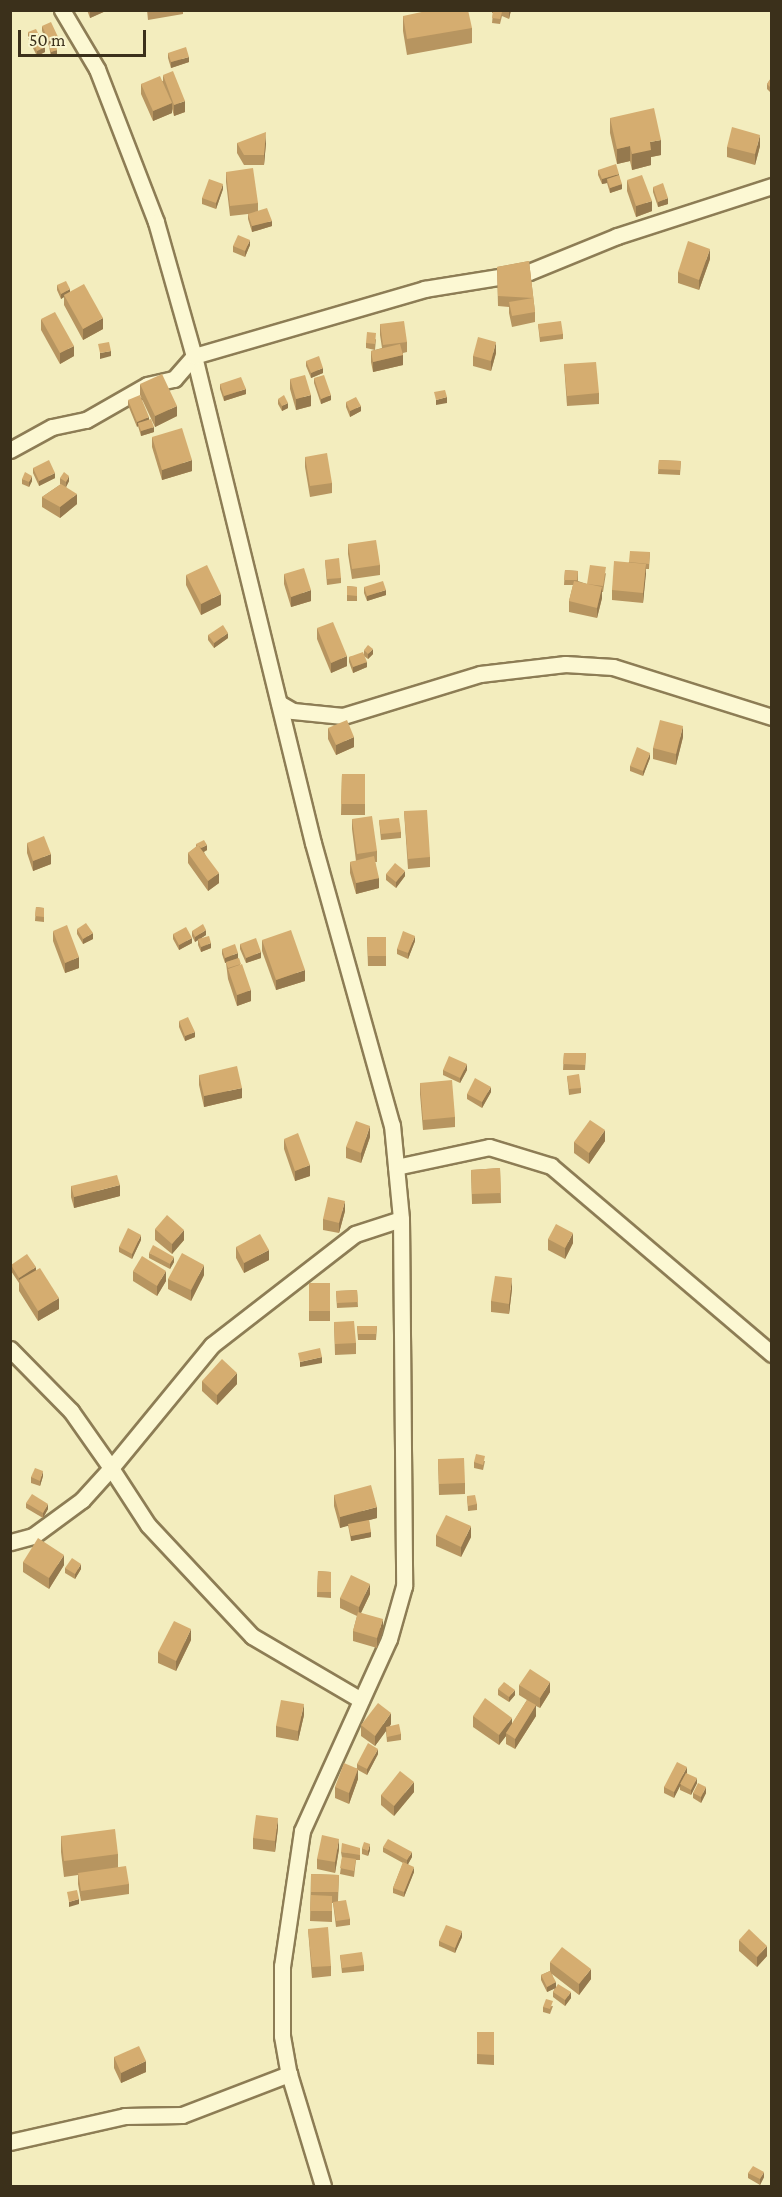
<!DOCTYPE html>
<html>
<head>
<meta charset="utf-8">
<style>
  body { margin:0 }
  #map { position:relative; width:782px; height:2197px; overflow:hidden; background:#f3edbe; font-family:"Crimson Pro",serif }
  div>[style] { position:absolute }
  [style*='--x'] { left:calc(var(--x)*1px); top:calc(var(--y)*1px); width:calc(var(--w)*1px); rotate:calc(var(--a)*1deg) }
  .roads { filter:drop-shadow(2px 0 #8d7d55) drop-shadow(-2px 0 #8d7d55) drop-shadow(0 2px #8d7d55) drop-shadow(0 -2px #8d7d55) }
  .street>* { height:15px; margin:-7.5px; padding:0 7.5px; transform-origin:7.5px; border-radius:7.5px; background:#fcf8d3 }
  .wall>* { inset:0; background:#b79560 }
  .shaded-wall>* { inset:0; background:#95794e }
  .building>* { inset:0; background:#d5ad70 }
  span { translate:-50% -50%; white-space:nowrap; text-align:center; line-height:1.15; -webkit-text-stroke:4.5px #f9f5cf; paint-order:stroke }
  .frame { position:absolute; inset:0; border:12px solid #3b301b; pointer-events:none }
  .scale { position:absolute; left:18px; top:30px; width:128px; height:27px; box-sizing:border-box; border:3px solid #3b301b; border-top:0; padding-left:8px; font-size:18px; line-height:21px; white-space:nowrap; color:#3b301b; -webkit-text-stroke:4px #f9f5cf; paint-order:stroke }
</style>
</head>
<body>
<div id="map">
  <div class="roads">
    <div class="street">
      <div style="--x:62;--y:10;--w:69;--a:59.3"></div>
      <div style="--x:97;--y:69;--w:164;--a:68.9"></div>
      <div style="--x:156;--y:222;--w:139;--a:74.2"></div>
      <div style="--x:194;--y:356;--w:501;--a:76.27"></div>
      <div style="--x:313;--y:843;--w:293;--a:74.4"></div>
      <div style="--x:392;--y:1125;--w:94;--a:84.5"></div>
      <div style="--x:401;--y:1219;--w:367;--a:89.5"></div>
      <div style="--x:404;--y:1586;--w:55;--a:105.8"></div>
      <div style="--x:389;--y:1639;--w:211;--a:114.4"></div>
      <div style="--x:302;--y:1831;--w:136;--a:98.4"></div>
      <div style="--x:282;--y:1966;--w:70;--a:90"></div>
      <div style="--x:282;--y:2036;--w:39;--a:80"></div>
      <div style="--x:289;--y:2074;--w:117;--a:73.1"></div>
      <div style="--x:10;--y:450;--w:48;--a:-28.7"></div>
      <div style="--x:52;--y:427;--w:35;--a:-12"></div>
      <div style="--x:86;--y:420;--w:70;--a:-29.8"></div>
      <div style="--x:147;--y:385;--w:28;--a:-13"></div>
      <div style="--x:174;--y:379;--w:30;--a:-49"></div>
      <div style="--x:194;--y:356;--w:240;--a:-16.2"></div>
      <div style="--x:424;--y:289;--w:106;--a:-9.2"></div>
      <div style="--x:529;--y:272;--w:95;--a:-22.2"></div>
      <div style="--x:617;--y:236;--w:163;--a:-17.9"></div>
      <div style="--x:279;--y:703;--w:16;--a:30"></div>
      <div style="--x:293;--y:711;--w:50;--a:5.7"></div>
      <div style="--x:343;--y:716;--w:143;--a:-17"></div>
      <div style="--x:480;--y:674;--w:86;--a:-6.7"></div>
      <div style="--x:565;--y:664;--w:48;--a:3.6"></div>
      <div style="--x:613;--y:667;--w:167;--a:17.5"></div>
      <div style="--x:396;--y:1167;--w:95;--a:-12.1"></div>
      <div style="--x:489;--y:1147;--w:65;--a:17"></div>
      <div style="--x:551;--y:1166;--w:290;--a:40.4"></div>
      <div style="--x:10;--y:1349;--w:87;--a:45.5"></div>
      <div style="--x:71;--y:1411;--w:70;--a:54.9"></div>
      <div style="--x:111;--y:1468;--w:43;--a:132.2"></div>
      <div style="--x:82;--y:1500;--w:61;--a:143.7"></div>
      <div style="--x:33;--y:1536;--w:24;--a:165"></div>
      <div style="--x:361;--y:1700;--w:126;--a:-149.6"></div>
      <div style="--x:252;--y:1636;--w:152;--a:-133.1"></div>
      <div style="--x:148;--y:1525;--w:68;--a:-123"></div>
      <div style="--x:111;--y:1468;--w:159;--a:-50.6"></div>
      <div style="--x:212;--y:1345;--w:181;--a:-37.8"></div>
      <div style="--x:355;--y:1234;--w:48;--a:-18.1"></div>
      <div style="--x:10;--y:2142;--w:118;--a:-12.7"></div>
      <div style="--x:125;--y:2116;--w:57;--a:-1"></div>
      <div style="--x:182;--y:2115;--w:115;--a:-21"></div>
    </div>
  </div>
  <div class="wall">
    <div style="clip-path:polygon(87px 10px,108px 10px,90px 18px)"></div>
    <div style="clip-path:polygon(147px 10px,183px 10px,183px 14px,148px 20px)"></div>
    <div style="clip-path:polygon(492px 10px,511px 10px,509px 19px,502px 16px,500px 24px,492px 23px,493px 13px,492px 13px)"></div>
    <div style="clip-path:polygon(403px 16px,472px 28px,472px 43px,407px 55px,403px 31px)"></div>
    <div style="clip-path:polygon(42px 26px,58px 42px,54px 44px,57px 55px,51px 57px,49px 46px,42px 31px)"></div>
    <div style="clip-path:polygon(28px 32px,45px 52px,37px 56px,28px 38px)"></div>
    <div style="clip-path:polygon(168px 53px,189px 62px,171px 68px,168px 58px)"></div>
    <div style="clip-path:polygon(163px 75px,185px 112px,174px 116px,172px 109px,172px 113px,153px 121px,141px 94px,141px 84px,163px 81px)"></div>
    <div style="clip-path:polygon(771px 78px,771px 93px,767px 89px,767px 84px)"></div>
    <div style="clip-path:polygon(610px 118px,661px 155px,651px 157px,651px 165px,632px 170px,630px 161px,617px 164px,610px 133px)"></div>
    <div style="clip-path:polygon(237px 143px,266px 143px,264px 165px,244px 165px,237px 153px)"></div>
    <div style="clip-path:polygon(760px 146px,755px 165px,727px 157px,727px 147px)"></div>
    <div style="clip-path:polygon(598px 170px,619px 175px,622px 189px,610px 193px,607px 183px,602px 184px,598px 175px)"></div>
    <div style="clip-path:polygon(226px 172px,258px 203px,258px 211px,272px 226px,252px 232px,248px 219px,248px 214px,230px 216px,226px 182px)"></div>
    <div style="clip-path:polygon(627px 180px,652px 211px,636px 217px,627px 191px)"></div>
    <div style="clip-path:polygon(653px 187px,668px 204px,658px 207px,653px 192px)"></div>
    <div style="clip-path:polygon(223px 189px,216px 209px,202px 204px,202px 198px)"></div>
    <div style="clip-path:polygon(250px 245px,245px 257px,233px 252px,233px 246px)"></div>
    <div style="clip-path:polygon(710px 259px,699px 290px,678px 283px,678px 272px)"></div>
    <div style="clip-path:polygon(529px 261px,535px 312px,535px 322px,512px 327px,509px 313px,509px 307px,498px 306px,497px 267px)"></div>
    <div style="clip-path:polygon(57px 285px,70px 292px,103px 329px,83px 340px,64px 305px,64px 297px,61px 299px,57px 290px)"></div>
    <div style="clip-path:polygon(41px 319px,74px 356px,60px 364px,41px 330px)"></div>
    <div style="clip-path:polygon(380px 324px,407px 342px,407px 352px,403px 353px,403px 365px,373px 372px,371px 362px,371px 351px,382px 348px,380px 335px)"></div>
    <div style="clip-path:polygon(538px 324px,563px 334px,563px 339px,540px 342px)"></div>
    <div style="clip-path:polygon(376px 339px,375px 350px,366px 348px,366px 343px)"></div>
    <div style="clip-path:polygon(496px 353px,491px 371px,473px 366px,473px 356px)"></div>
    <div style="clip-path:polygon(306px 361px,323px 373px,311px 378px,306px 366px)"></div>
    <div style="clip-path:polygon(564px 364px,599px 393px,599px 404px,567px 406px)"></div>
    <div style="clip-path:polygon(314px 378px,331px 400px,321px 404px,314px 383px)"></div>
    <div style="clip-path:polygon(290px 379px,311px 406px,296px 410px,290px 389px)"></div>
    <div style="clip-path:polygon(140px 384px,177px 416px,155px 427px,140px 395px)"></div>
    <div style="clip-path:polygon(220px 384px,246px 394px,224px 401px,220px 389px)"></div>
    <div style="clip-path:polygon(278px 399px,288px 408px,282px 411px,278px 404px)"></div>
    <div style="clip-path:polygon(128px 400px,149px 420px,154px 432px,141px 436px,138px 426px,137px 427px,128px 405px)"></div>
    <div style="clip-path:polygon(346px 402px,361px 411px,350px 417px,346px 407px)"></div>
    <div style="clip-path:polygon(152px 437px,192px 471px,162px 480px,152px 447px)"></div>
    <div style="clip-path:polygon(305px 457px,332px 483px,332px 493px,310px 497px,305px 467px)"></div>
    <div style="clip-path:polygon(659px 460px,681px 461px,680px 475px,658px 474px)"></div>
    <div style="clip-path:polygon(33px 468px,55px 478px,39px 486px,33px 473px)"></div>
    <div style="clip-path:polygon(60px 478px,69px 481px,66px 487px,77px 504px,60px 518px,42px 507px,42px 497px,61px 484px,60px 484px)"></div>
    <div style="clip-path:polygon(22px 479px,32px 481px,29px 487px,22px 484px)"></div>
    <div style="clip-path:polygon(348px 544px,380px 565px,380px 575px,352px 579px,348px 554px)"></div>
    <div style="clip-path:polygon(650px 552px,649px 569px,646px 569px,643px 603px,612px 600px,612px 590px,629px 562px)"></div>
    <div style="clip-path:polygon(325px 560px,341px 578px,341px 583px,327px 585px)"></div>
    <div style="clip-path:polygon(565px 570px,578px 571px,578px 581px,587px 584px,606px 573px,603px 592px,602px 592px,602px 598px,597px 618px,569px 612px,569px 601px,573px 585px,564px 585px)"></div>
    <div style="clip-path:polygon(284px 574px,311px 601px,291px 607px,284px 584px)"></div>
    <div style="clip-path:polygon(186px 575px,221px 605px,201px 615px,186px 585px)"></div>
    <div style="clip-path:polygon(347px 586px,357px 587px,357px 601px,347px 601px)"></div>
    <div style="clip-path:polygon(364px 587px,386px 595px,367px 601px,364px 593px)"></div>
    <div style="clip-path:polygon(317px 628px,347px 666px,331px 673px,317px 639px)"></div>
    <div style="clip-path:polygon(208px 635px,228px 638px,214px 648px,208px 640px)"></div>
    <div style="clip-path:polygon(364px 650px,373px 654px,368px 659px,364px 656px,367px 667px,353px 673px,349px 662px,349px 657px,364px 654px)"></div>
    <div style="clip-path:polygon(328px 728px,354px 747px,336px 755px,328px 739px)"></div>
    <div style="clip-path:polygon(683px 737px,676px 765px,653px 759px,653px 748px)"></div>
    <div style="clip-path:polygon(650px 758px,643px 776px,630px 771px,630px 766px)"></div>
    <div style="clip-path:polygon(342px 774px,365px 774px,365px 815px,341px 815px)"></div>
    <div style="clip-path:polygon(404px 811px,430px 857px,430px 867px,408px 869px)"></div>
    <div style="clip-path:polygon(352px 819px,377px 851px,377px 862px,375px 862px,379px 888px,356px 894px,350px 873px,350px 862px,356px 861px,352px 829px)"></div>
    <div style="clip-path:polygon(379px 820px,401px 832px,401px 838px,381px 840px)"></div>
    <div style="clip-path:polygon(27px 843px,51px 864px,33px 871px,27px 853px)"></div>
    <div style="clip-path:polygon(196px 844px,207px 850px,204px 852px,219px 883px,208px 891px,188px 863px,188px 853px,196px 847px)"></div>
    <div style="clip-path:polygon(386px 874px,405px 876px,396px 888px,386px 880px)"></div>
    <div style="clip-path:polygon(36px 907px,44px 908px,44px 922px,35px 921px)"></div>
    <div style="clip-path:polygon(77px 929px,93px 939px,83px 944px,77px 934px)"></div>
    <div style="clip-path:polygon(53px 931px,79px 968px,65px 973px,53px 941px)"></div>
    <div style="clip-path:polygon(192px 931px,206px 935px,201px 938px,211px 948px,201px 952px,198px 945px,198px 940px,195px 942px,192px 936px)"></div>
    <div style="clip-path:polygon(173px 934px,192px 943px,179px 950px,173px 939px)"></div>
    <div style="clip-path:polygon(367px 937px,386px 937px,386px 966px,368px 966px)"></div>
    <div style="clip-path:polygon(262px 940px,305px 981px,276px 990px,262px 951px)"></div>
    <div style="clip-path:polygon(415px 941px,408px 959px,397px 954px,397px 949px)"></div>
    <div style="clip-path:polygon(240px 944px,261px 958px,246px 963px,240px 949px)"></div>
    <div style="clip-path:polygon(222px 949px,238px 958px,251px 1001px,237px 1006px,228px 979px,226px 963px,225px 963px,222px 954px)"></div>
    <div style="clip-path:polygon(179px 1021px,195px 1037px,185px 1041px,179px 1027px)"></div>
    <div style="clip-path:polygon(564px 1053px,586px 1053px,585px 1070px,563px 1070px)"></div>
    <div style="clip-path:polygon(443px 1070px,467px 1070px,460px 1083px,443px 1075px)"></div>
    <div style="clip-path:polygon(199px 1075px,242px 1098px,204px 1107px,199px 1085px)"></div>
    <div style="clip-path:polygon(567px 1076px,581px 1088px,581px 1093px,569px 1095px)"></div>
    <div style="clip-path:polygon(420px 1083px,455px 1117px,455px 1127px,423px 1130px,420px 1094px)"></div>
    <div style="clip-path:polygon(491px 1092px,482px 1108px,467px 1099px,467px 1094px)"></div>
    <div style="clip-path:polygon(370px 1137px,361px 1163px,346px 1158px,346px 1147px)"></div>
    <div style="clip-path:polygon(284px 1139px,310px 1176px,295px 1181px,284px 1149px)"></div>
    <div style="clip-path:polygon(605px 1141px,589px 1164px,574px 1153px,574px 1142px)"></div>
    <div style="clip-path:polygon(500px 1168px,501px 1203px,472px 1204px,471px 1170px)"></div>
    <div style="clip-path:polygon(71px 1186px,120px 1196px,74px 1208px,71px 1197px)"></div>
    <div style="clip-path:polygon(345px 1211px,339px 1233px,323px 1230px,323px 1219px)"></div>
    <div style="clip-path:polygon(155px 1229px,184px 1240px,172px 1254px,155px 1240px)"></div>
    <div style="clip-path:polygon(548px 1239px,573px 1243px,565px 1259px,548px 1250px)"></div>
    <div style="clip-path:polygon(141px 1240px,132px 1259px,119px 1252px,119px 1247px)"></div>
    <div style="clip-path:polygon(236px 1247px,269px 1260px,244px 1273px,236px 1258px)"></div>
    <div style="clip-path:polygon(149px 1253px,174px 1262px,170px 1269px,149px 1258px)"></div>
    <div style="clip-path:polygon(11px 1265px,36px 1270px,59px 1309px,38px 1321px,19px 1291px,19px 1283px,11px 1271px)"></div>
    <div style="clip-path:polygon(133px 1271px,166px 1281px,157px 1296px,133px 1281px)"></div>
    <div style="clip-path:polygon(204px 1275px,191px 1301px,168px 1289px,168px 1279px)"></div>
    <div style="clip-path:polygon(309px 1283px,330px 1283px,330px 1321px,309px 1321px)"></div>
    <div style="clip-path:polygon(512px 1289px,509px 1314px,491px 1312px,491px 1301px)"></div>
    <div style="clip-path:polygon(357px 1290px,358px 1307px,337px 1308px,336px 1291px)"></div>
    <div style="clip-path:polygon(334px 1322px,356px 1343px,356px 1354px,335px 1355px)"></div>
    <div style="clip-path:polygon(357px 1326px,377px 1326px,376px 1340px,358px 1340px)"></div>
    <div style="clip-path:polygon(202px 1381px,237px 1384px,217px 1405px,202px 1391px)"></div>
    <div style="clip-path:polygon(438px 1459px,465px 1483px,465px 1494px,439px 1495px)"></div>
    <div style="clip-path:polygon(485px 1461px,483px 1470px,474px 1468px,474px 1462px)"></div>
    <div style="clip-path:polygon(43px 1476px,40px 1486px,31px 1483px,31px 1477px)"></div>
    <div style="clip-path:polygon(334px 1495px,377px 1518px,369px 1520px,371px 1537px,351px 1541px,348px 1525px,340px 1528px,334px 1506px)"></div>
    <div style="clip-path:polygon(467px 1496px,477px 1504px,477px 1510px,468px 1511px)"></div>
    <div style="clip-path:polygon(26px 1503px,48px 1509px,43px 1518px,26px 1508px)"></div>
    <div style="clip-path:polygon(436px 1535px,471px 1537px,461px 1557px,436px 1546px)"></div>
    <div style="clip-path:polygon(23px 1562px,64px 1565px,49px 1589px,23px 1572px)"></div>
    <div style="clip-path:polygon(65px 1568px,81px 1569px,75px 1579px,65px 1573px)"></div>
    <div style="clip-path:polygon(318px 1571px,331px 1572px,331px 1598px,317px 1597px)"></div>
    <div style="clip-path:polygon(370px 1594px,361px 1613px,383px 1630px,377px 1648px,353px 1641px,353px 1631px,357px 1616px,340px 1608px,340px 1598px)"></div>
    <div style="clip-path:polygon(191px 1640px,176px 1671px,158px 1663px,158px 1652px)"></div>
    <div style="clip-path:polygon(519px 1685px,550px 1692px,540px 1708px,536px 1706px,536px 1716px,515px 1749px,506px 1744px,506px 1736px,499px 1745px,473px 1727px,473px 1716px,512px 1724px,527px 1700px,519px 1695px)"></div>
    <div style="clip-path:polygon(498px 1689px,515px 1695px,509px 1702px,498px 1695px)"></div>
    <div style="clip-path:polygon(304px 1715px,298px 1741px,276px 1737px,276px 1726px)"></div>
    <div style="clip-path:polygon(391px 1724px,390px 1726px,401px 1734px,401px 1740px,387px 1742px,386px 1731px,375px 1746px,361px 1736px,361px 1725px)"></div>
    <div style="clip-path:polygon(378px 1754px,367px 1775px,358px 1770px,358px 1779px,349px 1804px,335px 1798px,335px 1787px,357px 1768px,357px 1764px)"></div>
    <div style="clip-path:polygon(686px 1773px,697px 1783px,691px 1795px,680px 1790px,680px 1785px,674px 1798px,664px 1793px,664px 1787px)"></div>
    <div style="clip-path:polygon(414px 1792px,394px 1816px,381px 1805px,381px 1795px)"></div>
    <div style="clip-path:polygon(693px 1793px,706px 1793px,701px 1803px,693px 1798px)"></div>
    <div style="clip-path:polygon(278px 1828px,275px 1852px,253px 1849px,253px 1838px)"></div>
    <div style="clip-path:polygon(61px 1836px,118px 1854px,118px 1867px,129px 1884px,129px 1894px,81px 1901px,78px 1884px,78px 1875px,64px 1877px,61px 1852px)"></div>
    <div style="clip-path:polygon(383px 1847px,412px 1857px,408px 1864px,414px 1872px,404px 1897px,393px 1893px,393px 1888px,403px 1863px,383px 1852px)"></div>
    <div style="clip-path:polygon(362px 1848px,370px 1850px,368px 1856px,362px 1854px)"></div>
    <div style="clip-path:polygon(339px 1849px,335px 1873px,317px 1869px,317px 1859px)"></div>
    <div style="clip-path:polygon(341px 1852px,360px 1853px,360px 1860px,356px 1860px,354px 1877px,340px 1874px,342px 1858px)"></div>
    <div style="clip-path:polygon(311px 1874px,339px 1875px,338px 1901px,350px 1919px,350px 1925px,336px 1927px,333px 1903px,332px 1903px,332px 1922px,310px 1921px)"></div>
    <div style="clip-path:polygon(308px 1929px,331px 1966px,331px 1976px,312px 1978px)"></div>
    <div style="clip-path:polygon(462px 1937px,455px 1953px,439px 1946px,439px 1941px)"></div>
    <div style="clip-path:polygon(739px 1940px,767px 1956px,757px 1967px,739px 1951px)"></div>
    <div style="clip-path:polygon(340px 1955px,364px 1965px,364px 1971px,342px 1973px)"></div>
    <div style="clip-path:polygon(550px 1962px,591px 1979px,579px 1995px,552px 1974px,556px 1987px,571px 1998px,565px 2006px,553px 1997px,553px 1992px,555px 1988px,547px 1992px,541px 1980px,541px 1975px,550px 1971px)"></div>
    <div style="clip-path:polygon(553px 2006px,550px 2014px,543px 2012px,543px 2007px)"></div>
    <div style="clip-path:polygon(477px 2032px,494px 2032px,494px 2065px,477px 2064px)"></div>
    <div style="clip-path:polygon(114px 2057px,146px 2072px,121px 2083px,114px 2068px)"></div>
    <div style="clip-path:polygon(748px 2173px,764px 2177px,760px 2185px,748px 2178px)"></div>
  </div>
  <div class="shaded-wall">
    <div style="clip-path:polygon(90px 10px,108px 10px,90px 18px)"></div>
    <div style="clip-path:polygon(509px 10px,511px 10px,509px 19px)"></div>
    <div style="clip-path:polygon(58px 37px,58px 42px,49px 47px,49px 41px)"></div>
    <div style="clip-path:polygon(45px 47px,45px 52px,37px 56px,37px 51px)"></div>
    <div style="clip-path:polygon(57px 50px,57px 55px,51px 57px,51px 52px)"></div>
    <div style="clip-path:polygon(189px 57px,189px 62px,171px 68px,171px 62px)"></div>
    <div style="clip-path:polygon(185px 101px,185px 112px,174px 116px,174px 105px)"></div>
    <div style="clip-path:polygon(172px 103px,172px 113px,153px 121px,153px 111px)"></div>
    <div style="clip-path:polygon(266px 132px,266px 143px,264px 165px,264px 155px)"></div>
    <div style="clip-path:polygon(760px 135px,760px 146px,755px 165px,755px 154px)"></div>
    <div style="clip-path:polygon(661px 140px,661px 155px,651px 157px,651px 165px,632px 170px,632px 154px,650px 142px)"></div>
    <div style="clip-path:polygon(630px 146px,630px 161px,617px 164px,617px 149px)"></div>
    <div style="clip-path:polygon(619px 174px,619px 179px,607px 179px,607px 183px,602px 184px,602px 179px)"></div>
    <div style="clip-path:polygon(223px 184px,223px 189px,216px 209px,216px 203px)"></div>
    <div style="clip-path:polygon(622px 184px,622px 189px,610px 193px,610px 188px)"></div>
    <div style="clip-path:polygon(668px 198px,668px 204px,658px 207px,658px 202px)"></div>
    <div style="clip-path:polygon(652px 201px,652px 211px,636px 217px,636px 206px)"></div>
    <div style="clip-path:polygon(272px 221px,272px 226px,252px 232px,252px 226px)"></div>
    <div style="clip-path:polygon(250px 240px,250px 245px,245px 257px,245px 251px)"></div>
    <div style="clip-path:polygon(710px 249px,710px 259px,699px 290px,699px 280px)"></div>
    <div style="clip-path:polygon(70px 289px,70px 294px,64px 295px,64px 297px,61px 299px,61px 294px)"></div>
    <div style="clip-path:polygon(103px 318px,103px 329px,83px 340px,83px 329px)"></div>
    <div style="clip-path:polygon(496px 342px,496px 353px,491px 371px,491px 361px)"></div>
    <div style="clip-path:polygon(74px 346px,74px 356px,60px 364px,60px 353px)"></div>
    <div style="clip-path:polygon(111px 351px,111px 356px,100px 359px,100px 353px)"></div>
    <div style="clip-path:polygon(403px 355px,403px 365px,373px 372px,373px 362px)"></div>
    <div style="clip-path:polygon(323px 368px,323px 373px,311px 378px,311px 373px)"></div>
    <div style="clip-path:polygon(246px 389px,246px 394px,224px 401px,224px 396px)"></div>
    <div style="clip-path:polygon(311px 395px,311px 406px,296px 410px,296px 399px)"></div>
    <div style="clip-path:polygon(331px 395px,331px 400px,321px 404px,321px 399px)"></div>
    <div style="clip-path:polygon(447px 397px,447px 403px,436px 405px,436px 400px)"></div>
    <div style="clip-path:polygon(288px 403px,288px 408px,282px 411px,282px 406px)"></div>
    <div style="clip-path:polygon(177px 406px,177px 416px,155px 427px,155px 416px)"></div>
    <div style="clip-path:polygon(361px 406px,361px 411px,350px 417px,350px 411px)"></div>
    <div style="clip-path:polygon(149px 417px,149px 422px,138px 423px,138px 426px,137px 427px,137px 422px)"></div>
    <div style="clip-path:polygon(154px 427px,154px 432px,141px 436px,141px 431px)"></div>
    <div style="clip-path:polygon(192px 460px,192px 471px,162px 480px,162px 470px)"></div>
    <div style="clip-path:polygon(55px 473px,55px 478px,39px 486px,39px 481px)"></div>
    <div style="clip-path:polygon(32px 476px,32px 481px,29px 487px,29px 482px)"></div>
    <div style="clip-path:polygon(69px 476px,69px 481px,66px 487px,66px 482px)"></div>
    <div style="clip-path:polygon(77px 494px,77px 504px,60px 518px,60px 507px)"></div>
    <div style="clip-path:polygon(646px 564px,646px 574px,643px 603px,643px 593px)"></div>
    <div style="clip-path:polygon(602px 587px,602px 598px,597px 618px,597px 608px)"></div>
    <div style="clip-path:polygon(311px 590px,311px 601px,291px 607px,291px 597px)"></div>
    <div style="clip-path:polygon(386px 590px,386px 595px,367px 601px,367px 596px)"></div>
    <div style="clip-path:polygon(221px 594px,221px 605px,201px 615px,201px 604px)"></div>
    <div style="clip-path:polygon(228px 633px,228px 638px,214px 648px,214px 643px)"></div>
    <div style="clip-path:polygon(373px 649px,373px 654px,368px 659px,368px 654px)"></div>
    <div style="clip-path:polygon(347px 656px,347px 666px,331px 673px,331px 663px)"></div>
    <div style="clip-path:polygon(367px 662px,367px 667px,353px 673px,353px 667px)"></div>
    <div style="clip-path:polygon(683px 726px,683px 737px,676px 765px,676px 754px)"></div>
    <div style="clip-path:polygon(354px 737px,354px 747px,336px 755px,336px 745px)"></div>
    <div style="clip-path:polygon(650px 753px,650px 758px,643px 776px,643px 771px)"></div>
    <div style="clip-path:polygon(207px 845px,207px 850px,199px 854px,199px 849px)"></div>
    <div style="clip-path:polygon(51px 854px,51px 864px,33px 871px,33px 861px)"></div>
    <div style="clip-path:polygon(405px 871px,405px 876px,396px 888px,396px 882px)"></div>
    <div style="clip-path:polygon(219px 873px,219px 883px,208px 891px,208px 881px)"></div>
    <div style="clip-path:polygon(379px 878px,379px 888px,356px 894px,356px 883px)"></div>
    <div style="clip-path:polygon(206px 930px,206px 935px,195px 942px,195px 937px)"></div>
    <div style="clip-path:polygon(93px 933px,93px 939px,83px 944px,83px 939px)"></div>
    <div style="clip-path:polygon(415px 936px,415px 941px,408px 959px,408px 953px)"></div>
    <div style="clip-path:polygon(192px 938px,192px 943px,179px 950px,179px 945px)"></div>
    <div style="clip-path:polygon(211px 943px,211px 948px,201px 952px,201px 947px)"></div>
    <div style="clip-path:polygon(261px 952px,261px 958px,246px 963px,246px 958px)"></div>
    <div style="clip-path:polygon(238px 953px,238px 958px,225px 963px,225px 958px)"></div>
    <div style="clip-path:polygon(79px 957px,79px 968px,65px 973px,65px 963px)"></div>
    <div style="clip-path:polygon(305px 970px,305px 981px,276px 990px,276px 980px)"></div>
    <div style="clip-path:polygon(251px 990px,251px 1001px,237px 1006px,237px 995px)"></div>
    <div style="clip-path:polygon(195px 1032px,195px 1037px,185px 1041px,185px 1036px)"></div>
    <div style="clip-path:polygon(467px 1064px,467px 1070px,460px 1083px,460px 1078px)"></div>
    <div style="clip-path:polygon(491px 1087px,491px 1092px,482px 1108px,482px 1102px)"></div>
    <div style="clip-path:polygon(242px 1088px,242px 1098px,204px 1107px,204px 1096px)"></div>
    <div style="clip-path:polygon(370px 1126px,370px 1137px,361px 1163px,361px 1153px)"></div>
    <div style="clip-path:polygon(605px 1130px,605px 1141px,589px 1164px,589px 1153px)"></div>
    <div style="clip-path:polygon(310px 1165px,310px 1176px,295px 1181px,295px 1171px)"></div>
    <div style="clip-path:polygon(120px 1185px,120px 1196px,74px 1208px,74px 1197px)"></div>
    <div style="clip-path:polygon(345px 1201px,345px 1211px,339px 1233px,339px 1223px)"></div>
    <div style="clip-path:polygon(184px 1230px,184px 1240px,172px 1254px,172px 1244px)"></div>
    <div style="clip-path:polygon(573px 1233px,573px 1243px,565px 1259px,565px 1248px)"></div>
    <div style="clip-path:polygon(141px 1235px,141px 1240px,132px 1259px,132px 1254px)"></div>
    <div style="clip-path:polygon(269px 1250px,269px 1260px,244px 1273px,244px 1263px)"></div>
    <div style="clip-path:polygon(174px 1257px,174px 1262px,170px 1269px,170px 1264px)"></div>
    <div style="clip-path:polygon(204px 1265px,204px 1275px,191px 1301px,191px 1290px)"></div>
    <div style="clip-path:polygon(36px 1267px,36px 1272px,19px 1281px,19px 1278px)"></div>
    <div style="clip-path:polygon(166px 1271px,166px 1281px,157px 1296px,157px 1286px)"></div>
    <div style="clip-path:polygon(512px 1278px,512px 1289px,509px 1314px,509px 1304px)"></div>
    <div style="clip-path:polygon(59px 1298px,59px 1309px,38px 1321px,38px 1311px)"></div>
    <div style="clip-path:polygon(322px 1357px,322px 1363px,300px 1367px,300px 1362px)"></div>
    <div style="clip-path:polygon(237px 1373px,237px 1384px,217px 1405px,217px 1395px)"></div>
    <div style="clip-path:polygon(43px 1471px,43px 1476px,40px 1486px,40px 1481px)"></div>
    <div style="clip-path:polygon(48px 1504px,48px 1509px,43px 1518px,43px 1513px)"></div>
    <div style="clip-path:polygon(377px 1507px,377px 1518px,340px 1528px,340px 1517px)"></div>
    <div style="clip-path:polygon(471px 1526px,471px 1537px,461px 1557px,461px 1547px)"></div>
    <div style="clip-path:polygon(371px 1532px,371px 1537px,351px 1541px,351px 1536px)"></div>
    <div style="clip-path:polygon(64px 1555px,64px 1565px,49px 1589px,49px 1578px)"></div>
    <div style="clip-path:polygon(81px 1564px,81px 1569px,75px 1579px,75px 1574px)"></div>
    <div style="clip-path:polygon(370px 1584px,370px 1594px,359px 1617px,359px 1607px)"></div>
    <div style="clip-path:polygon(383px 1619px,383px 1630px,377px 1648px,377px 1638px)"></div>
    <div style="clip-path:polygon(191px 1629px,191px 1640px,176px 1671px,176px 1661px)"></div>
    <div style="clip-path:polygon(550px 1682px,550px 1692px,540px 1708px,540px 1698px)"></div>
    <div style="clip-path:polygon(515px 1690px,515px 1695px,509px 1702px,509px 1697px)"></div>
    <div style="clip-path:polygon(304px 1704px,304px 1715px,298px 1741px,298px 1731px)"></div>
    <div style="clip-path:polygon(536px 1705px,536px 1716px,515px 1749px,515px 1739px)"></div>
    <div style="clip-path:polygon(391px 1713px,391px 1724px,386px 1731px,386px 1727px,386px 1731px,375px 1746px,375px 1736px)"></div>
    <div style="clip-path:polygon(512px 1718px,512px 1728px,506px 1733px,506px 1736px,499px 1745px,499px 1735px)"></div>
    <div style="clip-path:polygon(378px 1749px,378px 1754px,367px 1775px,367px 1769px)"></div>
    <div style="clip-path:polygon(687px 1767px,687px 1773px,674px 1798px,674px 1792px)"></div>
    <div style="clip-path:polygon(358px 1769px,358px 1779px,349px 1804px,349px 1793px)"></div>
    <div style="clip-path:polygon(697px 1778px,697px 1783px,691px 1795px,691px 1790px)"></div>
    <div style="clip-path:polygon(414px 1782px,414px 1792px,394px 1816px,394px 1806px)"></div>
    <div style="clip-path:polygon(706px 1787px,706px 1793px,701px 1803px,701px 1797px)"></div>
    <div style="clip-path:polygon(278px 1818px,278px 1828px,275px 1852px,275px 1841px)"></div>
    <div style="clip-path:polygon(339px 1839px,339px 1849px,335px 1873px,335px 1862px)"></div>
    <div style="clip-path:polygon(370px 1844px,370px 1850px,368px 1856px,368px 1851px)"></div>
    <div style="clip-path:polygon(412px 1852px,412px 1857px,407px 1866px,407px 1860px)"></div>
    <div style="clip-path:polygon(414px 1867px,414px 1872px,404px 1897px,404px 1892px)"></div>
    <div style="clip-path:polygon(79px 1899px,79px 1904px,69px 1907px,69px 1902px)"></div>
    <div style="clip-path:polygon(462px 1931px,462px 1937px,455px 1953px,455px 1948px)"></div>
    <div style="clip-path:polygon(767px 1946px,767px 1956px,757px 1967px,757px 1957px)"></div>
    <div style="clip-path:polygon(591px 1969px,591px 1979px,579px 1995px,579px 1984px)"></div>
    <div style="clip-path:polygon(556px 1982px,556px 1988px,547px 1992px,547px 1987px)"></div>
    <div style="clip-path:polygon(571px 1992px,571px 1998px,565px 2006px,565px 2000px)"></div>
    <div style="clip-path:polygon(146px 2061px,146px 2072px,121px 2083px,121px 2073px)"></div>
    <div style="clip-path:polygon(764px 2172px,764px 2177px,760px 2185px,760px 2179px)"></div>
  </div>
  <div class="building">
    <div style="clip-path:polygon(431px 10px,468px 10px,472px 28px,407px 39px,403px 16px)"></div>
    <div style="clip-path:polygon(493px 11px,502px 12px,500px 19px,492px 18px)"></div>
    <div style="clip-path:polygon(51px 22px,58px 37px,49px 41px,42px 26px)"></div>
    <div style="clip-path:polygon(36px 29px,45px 47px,37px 51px,28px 32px)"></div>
    <div style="clip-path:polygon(56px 44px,57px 50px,51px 52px,49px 45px)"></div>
    <div style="clip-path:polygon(186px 47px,189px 57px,171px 62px,168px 53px)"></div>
    <div style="clip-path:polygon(173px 71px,185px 101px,174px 105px,163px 75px)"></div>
    <div style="clip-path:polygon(160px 76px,172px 103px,153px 111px,141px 84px)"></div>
    <div style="clip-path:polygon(771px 78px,771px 88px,767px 84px)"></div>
    <div style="clip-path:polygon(654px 108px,661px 140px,650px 142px,651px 150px,632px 154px,630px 146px,617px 149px,610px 118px)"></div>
    <div style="clip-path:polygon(732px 127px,760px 135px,755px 154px,727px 147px)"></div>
    <div style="clip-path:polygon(266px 132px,264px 155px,244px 155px,237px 143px)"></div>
    <div style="clip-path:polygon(616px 164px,619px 174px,602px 179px,598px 170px)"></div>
    <div style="clip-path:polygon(253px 168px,258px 203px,230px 206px,226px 172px)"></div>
    <div style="clip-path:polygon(619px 175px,622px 184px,610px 188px,607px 179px)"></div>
    <div style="clip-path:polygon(642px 175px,652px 201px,636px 206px,627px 180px)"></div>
    <div style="clip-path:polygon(209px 179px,223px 184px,216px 203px,202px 198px)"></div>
    <div style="clip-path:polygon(663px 183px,668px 198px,658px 202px,653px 187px)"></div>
    <div style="clip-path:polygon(267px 208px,272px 221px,252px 226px,248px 214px)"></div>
    <div style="clip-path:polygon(238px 235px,250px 240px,245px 251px,233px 246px)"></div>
    <div style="clip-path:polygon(688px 241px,710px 249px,699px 280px,678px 272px)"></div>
    <div style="clip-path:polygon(529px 261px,535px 312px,512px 316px,509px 302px,533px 298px,498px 296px,497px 267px)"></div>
    <div style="clip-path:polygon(66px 281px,70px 289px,61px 294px,57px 285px)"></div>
    <div style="clip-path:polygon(84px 284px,103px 318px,83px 329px,64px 295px)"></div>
    <div style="clip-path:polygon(55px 312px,74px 346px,60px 353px,41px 319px)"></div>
    <div style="clip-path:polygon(404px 321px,407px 342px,383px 345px,380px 324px)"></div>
    <div style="clip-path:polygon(561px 321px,563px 334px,540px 337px,538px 324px)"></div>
    <div style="clip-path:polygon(367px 332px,376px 333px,375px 344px,366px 343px)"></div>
    <div style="clip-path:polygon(478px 337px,496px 342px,491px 361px,473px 356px)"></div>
    <div style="clip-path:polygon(109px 342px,111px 351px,100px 353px,98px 344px)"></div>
    <div style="clip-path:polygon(400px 344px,403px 355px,373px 362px,371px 351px)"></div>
    <div style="clip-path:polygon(319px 356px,323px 368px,311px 373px,306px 361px)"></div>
    <div style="clip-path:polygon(596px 362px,599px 393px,567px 396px,564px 364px)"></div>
    <div style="clip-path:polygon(162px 374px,177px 406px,155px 416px,140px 384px)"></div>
    <div style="clip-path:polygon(305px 375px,311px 395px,296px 399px,290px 379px)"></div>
    <div style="clip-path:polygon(324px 375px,331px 395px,321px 399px,314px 378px)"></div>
    <div style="clip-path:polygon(241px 377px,246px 389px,224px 396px,220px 384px)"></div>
    <div style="clip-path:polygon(445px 390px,447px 397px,436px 400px,434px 392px)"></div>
    <div style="clip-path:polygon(140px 395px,149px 417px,137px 422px,128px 400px)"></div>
    <div style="clip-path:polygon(284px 395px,288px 403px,282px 406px,278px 399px)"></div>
    <div style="clip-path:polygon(356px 397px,361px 406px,350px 411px,346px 402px)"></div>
    <div style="clip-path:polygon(151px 419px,154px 427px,141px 431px,138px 423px)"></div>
    <div style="clip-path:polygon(182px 428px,192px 460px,162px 470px,152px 437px)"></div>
    <div style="clip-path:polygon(327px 453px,332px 483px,310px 486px,305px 457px)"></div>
    <div style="clip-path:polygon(49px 460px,55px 473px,39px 481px,33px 468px)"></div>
    <div style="clip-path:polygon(659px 460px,681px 461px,680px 470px,658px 469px)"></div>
    <div style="clip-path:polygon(25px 472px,32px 476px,29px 482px,22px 479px)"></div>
    <div style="clip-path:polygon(64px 472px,69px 476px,66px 482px,60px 478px)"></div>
    <div style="clip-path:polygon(61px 484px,77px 494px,60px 507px,42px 497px)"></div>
    <div style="clip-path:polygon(376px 540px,380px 565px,352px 569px,348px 544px)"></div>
    <div style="clip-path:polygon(630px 551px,650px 552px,649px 564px,629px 562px)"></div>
    <div style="clip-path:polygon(339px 558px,341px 578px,327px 579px,325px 560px)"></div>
    <div style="clip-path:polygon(614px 561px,646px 564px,643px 593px,612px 590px)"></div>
    <div style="clip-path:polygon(207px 565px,221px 594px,201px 604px,186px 575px)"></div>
    <div style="clip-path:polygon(590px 565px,606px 567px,603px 586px,587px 584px)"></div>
    <div style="clip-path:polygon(304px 568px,311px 590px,291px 597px,284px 574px)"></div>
    <div style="clip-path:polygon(565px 570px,578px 571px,577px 580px,564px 580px)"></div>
    <div style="clip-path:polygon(383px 581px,386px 590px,367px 596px,364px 587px)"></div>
    <div style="clip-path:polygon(574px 581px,602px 587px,597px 608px,569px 601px)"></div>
    <div style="clip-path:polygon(347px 586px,357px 587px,357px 596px,347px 595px)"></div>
    <div style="clip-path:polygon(333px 622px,347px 656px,331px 663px,317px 628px)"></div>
    <div style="clip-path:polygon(223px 625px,228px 633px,214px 643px,208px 635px)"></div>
    <div style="clip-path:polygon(368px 645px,373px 649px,368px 654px,364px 650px)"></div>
    <div style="clip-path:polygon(363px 652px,367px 662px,353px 667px,349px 657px)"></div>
    <div style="clip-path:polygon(347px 720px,354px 737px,336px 745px,328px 728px)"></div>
    <div style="clip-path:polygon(660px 720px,683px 726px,676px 754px,653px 748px)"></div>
    <div style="clip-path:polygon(637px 747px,650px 753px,643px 771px,630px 766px)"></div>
    <div style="clip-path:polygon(342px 774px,365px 774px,365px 804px,341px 804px)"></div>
    <div style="clip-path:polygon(427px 810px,430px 857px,408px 859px,404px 811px)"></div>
    <div style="clip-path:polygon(372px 816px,377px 851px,357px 854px,352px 819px)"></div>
    <div style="clip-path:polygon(399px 818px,401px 832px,381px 834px,379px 820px)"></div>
    <div style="clip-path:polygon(44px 836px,51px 854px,33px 861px,27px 843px)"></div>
    <div style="clip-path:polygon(204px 840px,207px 845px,201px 848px,198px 845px,197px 846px,196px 844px)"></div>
    <div style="clip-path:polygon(198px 845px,219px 873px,208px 881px,188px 853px)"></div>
    <div style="clip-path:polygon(374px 856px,379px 878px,356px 883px,350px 862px)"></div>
    <div style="clip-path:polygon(395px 863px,405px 871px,396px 882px,386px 874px)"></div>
    <div style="clip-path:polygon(36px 907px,44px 908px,44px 917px,35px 916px)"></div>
    <div style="clip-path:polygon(86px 923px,93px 933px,83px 939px,77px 929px)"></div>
    <div style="clip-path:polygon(203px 924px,206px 930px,195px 937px,192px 931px)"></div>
    <div style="clip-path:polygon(67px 925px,79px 957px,65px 963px,53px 931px)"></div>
    <div style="clip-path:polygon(186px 927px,192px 938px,179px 945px,173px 934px)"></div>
    <div style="clip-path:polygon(291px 930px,305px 970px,276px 980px,262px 940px)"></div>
    <div style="clip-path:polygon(403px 931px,415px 936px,408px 953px,397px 949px)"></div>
    <div style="clip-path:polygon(209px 936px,211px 943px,201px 947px,198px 939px)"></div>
    <div style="clip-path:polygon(367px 937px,386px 937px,386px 956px,368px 956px)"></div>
    <div style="clip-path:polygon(256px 938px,261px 952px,246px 958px,240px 944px)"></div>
    <div style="clip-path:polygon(235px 944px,238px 953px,225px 958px,222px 949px)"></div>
    <div style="clip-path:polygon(239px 958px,241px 964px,228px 968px,226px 962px)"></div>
    <div style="clip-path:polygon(242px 964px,251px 990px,237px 995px,228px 969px)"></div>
    <div style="clip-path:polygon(188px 1017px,195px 1032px,185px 1036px,179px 1021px)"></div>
    <div style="clip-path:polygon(564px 1053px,586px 1053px,585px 1065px,563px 1064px)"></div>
    <div style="clip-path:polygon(449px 1056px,467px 1064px,460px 1078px,443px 1070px)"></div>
    <div style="clip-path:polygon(237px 1066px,242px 1088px,204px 1096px,199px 1075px)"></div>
    <div style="clip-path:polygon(579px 1074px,581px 1088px,569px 1089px,567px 1076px)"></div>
    <div style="clip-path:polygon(475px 1078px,491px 1087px,482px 1102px,467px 1094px)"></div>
    <div style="clip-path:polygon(452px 1080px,455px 1117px,423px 1120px,420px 1083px)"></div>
    <div style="clip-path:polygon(590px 1120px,605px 1130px,589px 1153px,574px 1142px)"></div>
    <div style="clip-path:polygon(356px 1121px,370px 1126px,361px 1153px,346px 1147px)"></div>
    <div style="clip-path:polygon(298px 1133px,310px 1165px,295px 1171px,284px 1139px)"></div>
    <div style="clip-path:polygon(500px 1168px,501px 1193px,472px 1194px,471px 1170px)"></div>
    <div style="clip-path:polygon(117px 1175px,120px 1185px,74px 1197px,71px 1186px)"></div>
    <div style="clip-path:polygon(328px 1197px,345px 1201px,339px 1223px,323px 1219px)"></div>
    <div style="clip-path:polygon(167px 1215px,184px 1230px,172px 1244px,155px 1229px)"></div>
    <div style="clip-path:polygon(556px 1224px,573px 1233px,565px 1248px,548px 1239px)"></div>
    <div style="clip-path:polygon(128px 1228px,141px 1235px,132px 1254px,119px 1247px)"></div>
    <div style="clip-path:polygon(260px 1234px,269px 1250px,244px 1263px,236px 1247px)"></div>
    <div style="clip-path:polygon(153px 1245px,174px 1257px,170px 1264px,149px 1253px)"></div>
    <div style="clip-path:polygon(182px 1253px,204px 1265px,191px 1290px,168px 1279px)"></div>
    <div style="clip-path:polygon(27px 1254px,36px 1267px,19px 1278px,11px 1265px)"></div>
    <div style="clip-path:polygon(142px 1256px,166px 1271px,157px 1286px,133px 1271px)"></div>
    <div style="clip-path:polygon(40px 1268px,59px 1298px,38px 1311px,19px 1280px)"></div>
    <div style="clip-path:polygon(495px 1276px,512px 1278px,509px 1304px,491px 1301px)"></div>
    <div style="clip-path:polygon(309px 1283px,330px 1283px,330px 1311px,309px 1311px)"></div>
    <div style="clip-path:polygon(357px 1290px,358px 1302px,337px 1303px,336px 1291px)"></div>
    <div style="clip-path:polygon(354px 1321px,356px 1343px,335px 1344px,334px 1322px)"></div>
    <div style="clip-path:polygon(357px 1326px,377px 1326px,376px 1334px,358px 1334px)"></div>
    <div style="clip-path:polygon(320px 1348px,322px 1357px,300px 1362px,298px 1353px)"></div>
    <div style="clip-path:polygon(222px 1359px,237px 1373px,217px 1395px,202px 1381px)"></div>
    <div style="clip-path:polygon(476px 1454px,485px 1456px,483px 1465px,474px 1462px)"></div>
    <div style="clip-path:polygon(464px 1458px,465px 1483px,439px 1484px,438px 1459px)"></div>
    <div style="clip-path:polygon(35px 1468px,43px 1471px,40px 1481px,31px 1477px)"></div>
    <div style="clip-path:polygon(371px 1485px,377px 1507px,340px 1517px,334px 1495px)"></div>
    <div style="clip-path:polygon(32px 1494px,48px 1504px,43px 1513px,26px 1503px)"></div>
    <div style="clip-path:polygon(475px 1495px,477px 1504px,468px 1506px,467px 1496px)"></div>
    <div style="clip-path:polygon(446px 1515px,471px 1526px,461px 1547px,436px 1535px)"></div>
    <div style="clip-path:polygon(369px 1520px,371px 1532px,351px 1536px,348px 1524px)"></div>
    <div style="clip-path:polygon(38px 1538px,64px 1555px,49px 1578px,23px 1562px)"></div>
    <div style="clip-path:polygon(72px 1558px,81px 1564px,75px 1574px,65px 1568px)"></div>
    <div style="clip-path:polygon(318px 1571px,331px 1572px,331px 1592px,317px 1592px)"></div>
    <div style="clip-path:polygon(351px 1575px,370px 1584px,359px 1607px,340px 1598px)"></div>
    <div style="clip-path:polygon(358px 1612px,383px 1619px,377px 1638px,353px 1631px)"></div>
    <div style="clip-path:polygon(174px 1621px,191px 1629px,176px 1661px,158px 1652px)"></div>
    <div style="clip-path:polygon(530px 1669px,550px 1682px,540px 1698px,519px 1685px)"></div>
    <div style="clip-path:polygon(504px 1682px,515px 1690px,509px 1697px,498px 1689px)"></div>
    <div style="clip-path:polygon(485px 1698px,512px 1718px,499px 1735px,473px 1716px)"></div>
    <div style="clip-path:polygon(281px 1700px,304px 1704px,298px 1731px,276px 1726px)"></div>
    <div style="clip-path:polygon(527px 1700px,536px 1705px,515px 1739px,506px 1733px)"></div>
    <div style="clip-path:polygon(378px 1703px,391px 1713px,375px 1736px,361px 1725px)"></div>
    <div style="clip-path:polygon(399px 1724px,401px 1734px,387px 1737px,386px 1727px)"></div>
    <div style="clip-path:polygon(368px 1743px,378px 1749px,367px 1769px,357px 1764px)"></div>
    <div style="clip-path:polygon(677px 1762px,687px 1767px,674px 1792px,664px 1787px)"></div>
    <div style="clip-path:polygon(344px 1763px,358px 1769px,349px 1793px,335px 1787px)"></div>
    <div style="clip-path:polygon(400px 1771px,414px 1782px,394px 1806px,381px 1795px)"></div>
    <div style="clip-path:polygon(686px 1773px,697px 1778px,691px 1790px,680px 1784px)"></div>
    <div style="clip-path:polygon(698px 1783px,706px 1787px,701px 1797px,693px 1793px)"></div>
    <div style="clip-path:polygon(256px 1815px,278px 1818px,275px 1841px,253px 1838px)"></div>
    <div style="clip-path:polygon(115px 1829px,118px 1854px,64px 1861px,61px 1836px)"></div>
    <div style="clip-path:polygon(322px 1835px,339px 1839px,335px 1862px,317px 1859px)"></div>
    <div style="clip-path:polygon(388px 1839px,412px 1852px,407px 1860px,383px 1847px)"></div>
    <div style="clip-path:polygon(364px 1842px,370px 1844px,368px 1851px,362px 1848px)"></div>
    <div style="clip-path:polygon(342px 1843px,360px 1848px,360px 1855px,341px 1852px)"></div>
    <div style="clip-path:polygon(342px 1857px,356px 1859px,354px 1871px,340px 1868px)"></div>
    <div style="clip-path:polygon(403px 1862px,414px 1867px,404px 1892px,393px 1888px)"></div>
    <div style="clip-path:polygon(126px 1866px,129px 1884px,81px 1891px,78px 1873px)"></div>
    <div style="clip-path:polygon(311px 1874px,339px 1875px,338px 1892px,311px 1892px)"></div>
    <div style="clip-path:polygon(77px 1890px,79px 1899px,69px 1902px,67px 1892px)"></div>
    <div style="clip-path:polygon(311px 1895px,332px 1896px,332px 1911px,310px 1911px)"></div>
    <div style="clip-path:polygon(346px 1900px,350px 1919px,336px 1921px,333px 1902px)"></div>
    <div style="clip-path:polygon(446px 1925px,462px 1931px,455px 1948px,439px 1941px)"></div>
    <div style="clip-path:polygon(328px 1927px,331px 1966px,312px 1967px,308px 1929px)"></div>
    <div style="clip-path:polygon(749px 1929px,767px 1946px,757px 1957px,739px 1940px)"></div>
    <div style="clip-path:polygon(562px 1947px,591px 1969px,579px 1984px,550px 1962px)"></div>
    <div style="clip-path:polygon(362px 1952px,364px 1965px,342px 1968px,340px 1955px)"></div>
    <div style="clip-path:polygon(550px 1971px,556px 1982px,547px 1987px,541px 1975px)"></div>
    <div style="clip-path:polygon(558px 1984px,571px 1992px,565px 2000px,553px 1992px)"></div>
    <div style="clip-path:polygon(546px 1999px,553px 2001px,550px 2009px,543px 2007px)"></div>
    <div style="clip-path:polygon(477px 2032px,494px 2032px,494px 2055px,477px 2054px)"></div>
    <div style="clip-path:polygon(139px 2046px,146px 2061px,121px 2073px,114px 2057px)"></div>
    <div style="clip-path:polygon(753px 2166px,764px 2172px,760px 2179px,748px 2173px)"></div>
  </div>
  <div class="frame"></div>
  <div class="scale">50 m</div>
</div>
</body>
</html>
